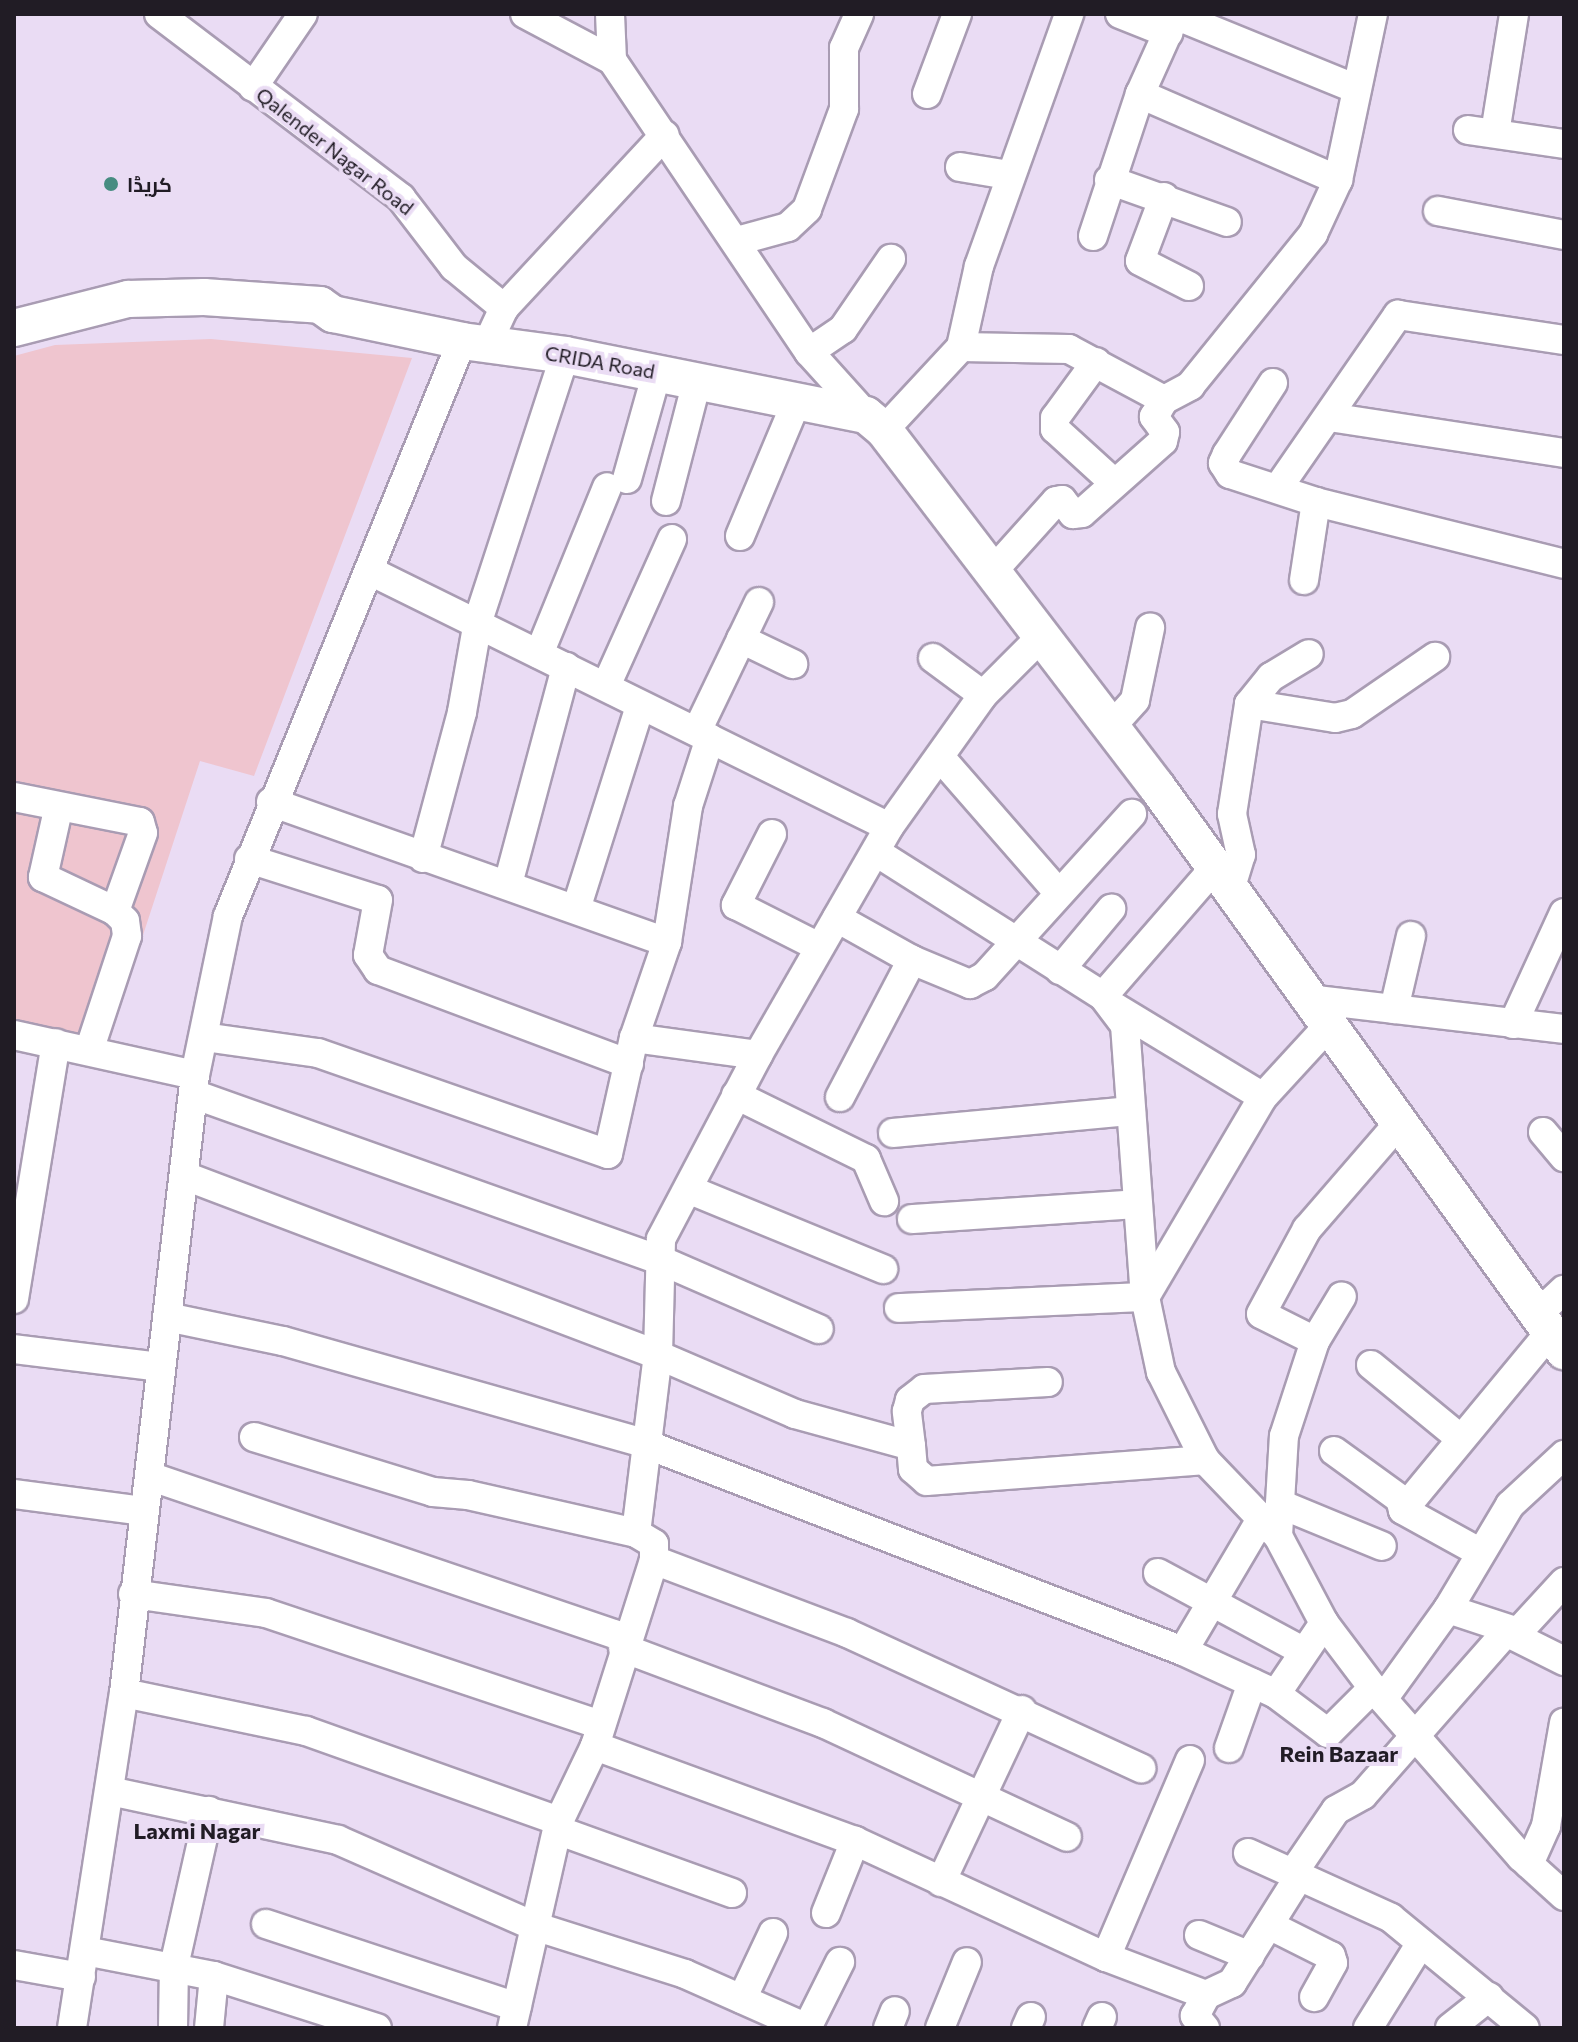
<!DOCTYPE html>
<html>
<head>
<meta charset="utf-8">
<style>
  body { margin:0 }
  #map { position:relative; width:1578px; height:2042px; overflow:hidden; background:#eadcf4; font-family:Commissioner,Cairo,sans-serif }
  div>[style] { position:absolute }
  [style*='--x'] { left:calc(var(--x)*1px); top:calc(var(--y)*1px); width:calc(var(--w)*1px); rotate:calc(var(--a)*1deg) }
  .green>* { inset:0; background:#efc5cf }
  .roads { filter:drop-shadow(2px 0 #a99cb3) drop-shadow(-2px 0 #a99cb3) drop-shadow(0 2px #a99cb3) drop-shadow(0 -2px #a99cb3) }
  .minor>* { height:28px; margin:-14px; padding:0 14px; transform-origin:14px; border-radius:14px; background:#fff }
  .major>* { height:36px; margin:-18px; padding:0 18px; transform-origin:18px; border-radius:18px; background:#fff }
  .dots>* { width:22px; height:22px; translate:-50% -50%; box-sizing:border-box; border:4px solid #eadcf4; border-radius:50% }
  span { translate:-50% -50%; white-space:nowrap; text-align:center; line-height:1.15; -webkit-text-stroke:8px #eadcf4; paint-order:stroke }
  .street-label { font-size:20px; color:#211c25 }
  .poi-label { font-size:20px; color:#211c25; font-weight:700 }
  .left { translate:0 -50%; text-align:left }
  .neighbourhood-label { font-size:22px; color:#211c25; font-weight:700 }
  .frame { position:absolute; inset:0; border:16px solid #211c25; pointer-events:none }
</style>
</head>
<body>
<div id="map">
  <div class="green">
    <div style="clip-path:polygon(211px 339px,412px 358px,254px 776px,200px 761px,109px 1039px,14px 1021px,14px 356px,55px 345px)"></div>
  </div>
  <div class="roads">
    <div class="minor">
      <div style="--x:159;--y:14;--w:304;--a:37.2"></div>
      <div style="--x:401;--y:198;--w:87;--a:52.5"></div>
      <div style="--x:454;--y:267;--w:65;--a:39.4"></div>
      <div style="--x:504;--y:308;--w:38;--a:115"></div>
      <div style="--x:525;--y:14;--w:98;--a:27.9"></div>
      <div style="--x:610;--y:14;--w:46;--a:87.5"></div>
      <div style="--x:612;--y:60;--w:352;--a:56"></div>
      <div style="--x:809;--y:352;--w:85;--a:47.9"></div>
      <div style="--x:1120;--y:14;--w:52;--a:21.6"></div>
      <div style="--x:1176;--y:14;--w:88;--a:114.2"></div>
      <div style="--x:1140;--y:94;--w:216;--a:23.5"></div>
      <div style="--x:1338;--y:180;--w:170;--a:-78.1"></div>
      <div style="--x:1175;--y:15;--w:196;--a:22.2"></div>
      <div style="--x:253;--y:87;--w:88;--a:-55.6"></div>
      <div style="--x:927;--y:94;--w:85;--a:-69.4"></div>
      <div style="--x:1468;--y:130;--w:97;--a:8.3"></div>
      <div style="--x:1495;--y:133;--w:121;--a:-80.9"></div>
      <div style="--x:960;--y:167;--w:50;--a:9.3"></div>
      <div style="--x:1109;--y:180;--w:125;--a:19.6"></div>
      <div style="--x:1164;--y:197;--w:68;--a:110.6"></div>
      <div style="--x:1140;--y:261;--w:55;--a:27"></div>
      <div style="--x:1438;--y:211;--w:128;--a:10.8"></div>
      <div style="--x:1093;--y:236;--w:150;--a:-71.7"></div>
      <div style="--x:737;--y:241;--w:53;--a:-15.4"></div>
      <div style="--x:788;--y:227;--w:26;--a:-43"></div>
      <div style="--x:807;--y:209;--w:107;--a:-69.7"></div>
      <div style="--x:844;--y:109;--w:61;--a:-90"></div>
      <div style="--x:844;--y:48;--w:37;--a:-66"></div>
      <div style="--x:504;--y:308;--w:236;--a:-47.1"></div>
      <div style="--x:961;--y:347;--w:83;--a:-77.5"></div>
      <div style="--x:979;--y:266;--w:268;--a:-70.3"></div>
      <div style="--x:809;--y:352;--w:41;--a:-34.1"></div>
      <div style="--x:843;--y:329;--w:85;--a:-55.6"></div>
      <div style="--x:1096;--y:362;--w:69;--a:126.2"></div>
      <div style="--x:1055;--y:418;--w:11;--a:90"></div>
      <div style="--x:1055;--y:429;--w:77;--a:42.4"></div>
      <div style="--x:1273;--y:383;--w:85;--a:122.9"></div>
      <div style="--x:1227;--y:454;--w:10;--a:114"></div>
      <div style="--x:1223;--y:463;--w:13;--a:58"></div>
      <div style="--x:1230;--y:474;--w:90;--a:18"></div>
      <div style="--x:1316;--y:502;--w:256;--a:14"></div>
      <div style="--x:1329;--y:417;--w:238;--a:8.7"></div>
      <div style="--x:884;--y:430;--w:113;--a:-47.1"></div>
      <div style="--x:961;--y:347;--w:108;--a:1.1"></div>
      <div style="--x:1069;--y:349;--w:108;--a:28.2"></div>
      <div style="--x:1164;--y:400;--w:30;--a:-28"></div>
      <div style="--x:1190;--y:386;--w:196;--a:-51"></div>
      <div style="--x:1313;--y:234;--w:60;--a:-65.2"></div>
      <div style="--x:627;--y:479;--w:111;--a:-74.3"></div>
      <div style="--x:1278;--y:488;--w:211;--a:-55.3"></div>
      <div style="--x:1398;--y:315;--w:168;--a:8.6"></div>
      <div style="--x:666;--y:501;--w:124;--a:-75.5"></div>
      <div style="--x:740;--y:536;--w:144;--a:-67.2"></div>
      <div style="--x:993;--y:571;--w:94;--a:-48"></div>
      <div style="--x:1056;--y:501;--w:6;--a:-9"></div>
      <div style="--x:1062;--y:500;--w:18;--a:52"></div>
      <div style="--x:1073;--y:514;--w:9;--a:-6"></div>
      <div style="--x:1082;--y:513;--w:108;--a:-41.6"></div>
      <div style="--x:1163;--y:441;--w:9;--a:-77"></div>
      <div style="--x:1165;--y:432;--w:19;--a:-126"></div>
      <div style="--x:1154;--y:417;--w:20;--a:-60"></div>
      <div style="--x:372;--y:572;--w:576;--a:26.25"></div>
      <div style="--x:1304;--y:580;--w:79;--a:-81.3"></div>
      <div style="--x:741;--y:639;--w:58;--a:25.7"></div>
      <div style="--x:539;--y:654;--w:180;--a:-67.8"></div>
      <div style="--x:933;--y:658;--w:62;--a:36.5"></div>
      <div style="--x:606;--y:686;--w:161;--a:-65.8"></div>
      <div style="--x:1249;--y:704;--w:35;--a:-51"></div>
      <div style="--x:1271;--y:677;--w:44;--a:-31.2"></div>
      <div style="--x:1111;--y:727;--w:36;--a:-48"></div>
      <div style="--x:1135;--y:700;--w:74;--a:-78.2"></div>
      <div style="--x:697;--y:731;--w:143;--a:-64.3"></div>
      <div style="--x:940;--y:757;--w:178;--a:48.9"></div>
      <div style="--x:14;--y:797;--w:128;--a:11.2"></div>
      <div style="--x:140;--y:822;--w:11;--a:75"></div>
      <div style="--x:143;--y:833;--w:83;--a:109.7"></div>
      <div style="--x:271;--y:802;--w:420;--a:19.5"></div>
      <div style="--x:58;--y:810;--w:69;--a:102.6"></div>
      <div style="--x:43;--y:877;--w:80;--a:25.3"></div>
      <div style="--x:115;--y:911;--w:14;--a:45"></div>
      <div style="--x:125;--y:921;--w:15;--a:82"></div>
      <div style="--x:127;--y:936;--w:121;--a:108.3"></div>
      <div style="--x:772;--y:834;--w:80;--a:116.9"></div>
      <div style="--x:736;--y:905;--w:93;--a:26.8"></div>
      <div style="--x:876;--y:852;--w:269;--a:32.4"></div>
      <div style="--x:1103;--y:996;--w:36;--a:53"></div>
      <div style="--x:1125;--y:1025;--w:273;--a:85.8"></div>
      <div style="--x:1145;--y:1297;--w:77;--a:78"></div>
      <div style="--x:1161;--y:1372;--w:98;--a:63.4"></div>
      <div style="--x:1205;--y:1460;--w:105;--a:46.2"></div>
      <div style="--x:1278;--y:1536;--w:98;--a:62.1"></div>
      <div style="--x:1324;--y:1623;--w:81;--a:53"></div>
      <div style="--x:1373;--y:1688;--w:225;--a:48.8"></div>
      <div style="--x:1521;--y:1857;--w:58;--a:42.2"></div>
      <div style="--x:423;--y:858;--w:151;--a:-75"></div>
      <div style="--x:462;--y:712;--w:92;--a:-80"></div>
      <div style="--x:478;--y:621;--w:280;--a:-71.9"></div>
      <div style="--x:249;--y:859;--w:135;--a:17.6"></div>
      <div style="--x:378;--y:900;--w:56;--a:100.3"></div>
      <div style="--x:368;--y:955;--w:18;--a:56"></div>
      <div style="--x:378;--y:970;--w:268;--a:20.5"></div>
      <div style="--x:508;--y:884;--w:225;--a:-75"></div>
      <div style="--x:1231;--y:887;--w:34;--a:-73"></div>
      <div style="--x:1241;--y:855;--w:42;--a:-102.4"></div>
      <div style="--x:1232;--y:814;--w:111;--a:-81.2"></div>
      <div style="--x:1249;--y:704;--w:87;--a:9.2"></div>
      <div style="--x:1335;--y:718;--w:17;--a:-13"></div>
      <div style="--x:1352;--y:714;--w:101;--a:-34.5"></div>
      <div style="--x:577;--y:906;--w:210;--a:-72.5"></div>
      <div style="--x:837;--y:918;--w:86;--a:29.2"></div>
      <div style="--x:912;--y:960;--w:63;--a:22.5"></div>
      <div style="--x:970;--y:984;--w:17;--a:-28"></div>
      <div style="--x:985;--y:976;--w:219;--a:-47.8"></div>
      <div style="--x:1060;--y:970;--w:80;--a:-50.1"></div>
      <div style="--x:1103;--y:996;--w:172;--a:-49"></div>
      <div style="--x:1309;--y:999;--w:257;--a:6.7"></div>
      <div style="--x:1113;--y:1006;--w:175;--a:31.2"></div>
      <div style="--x:1394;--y:1009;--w:75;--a:-76.9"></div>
      <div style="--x:1513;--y:1024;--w:122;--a:-65.3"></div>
      <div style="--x:14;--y:1035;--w:185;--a:12.5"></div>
      <div style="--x:204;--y:1037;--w:115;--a:8"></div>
      <div style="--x:318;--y:1053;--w:307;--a:19.2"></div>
      <div style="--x:608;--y:1154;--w:119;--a:-77.4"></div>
      <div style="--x:634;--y:1038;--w:102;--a:-71"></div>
      <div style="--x:667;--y:942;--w:138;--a:-81.2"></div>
      <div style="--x:688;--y:806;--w:71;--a:-72.1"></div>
      <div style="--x:634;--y:1038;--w:125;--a:7.8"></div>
      <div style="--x:196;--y:1095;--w:492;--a:19.6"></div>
      <div style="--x:660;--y:1260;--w:173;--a:23.5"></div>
      <div style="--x:736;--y:1095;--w:145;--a:26.2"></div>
      <div style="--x:866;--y:1159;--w:46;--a:66.8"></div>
      <div style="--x:840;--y:1097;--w:155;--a:-62.3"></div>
      <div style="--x:1543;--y:1132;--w:33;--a:50"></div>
      <div style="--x:893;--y:1133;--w:239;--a:-5.3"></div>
      <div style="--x:185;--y:1176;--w:506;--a:20.73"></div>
      <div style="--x:658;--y:1355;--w:149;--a:23.3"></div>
      <div style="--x:795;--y:1414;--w:120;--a:15.4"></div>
      <div style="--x:911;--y:1446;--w:23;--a:85"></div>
      <div style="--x:913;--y:1469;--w:18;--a:41"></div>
      <div style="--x:927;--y:1481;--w:279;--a:-4.3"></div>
      <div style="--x:688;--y:1189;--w:211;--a:22.3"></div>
      <div style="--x:912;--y:1219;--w:226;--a:-3.8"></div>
      <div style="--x:14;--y:1299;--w:259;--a:-80.7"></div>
      <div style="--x:899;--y:1308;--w:246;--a:-2.6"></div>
      <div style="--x:1145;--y:1297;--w:232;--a:-59.5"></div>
      <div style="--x:1263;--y:1097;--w:100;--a:-47.4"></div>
      <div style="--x:1539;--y:1313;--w:34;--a:-43"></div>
      <div style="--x:167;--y:1317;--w:118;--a:11.7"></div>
      <div style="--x:283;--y:1341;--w:374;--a:15.8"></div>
      <div style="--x:643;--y:1443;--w:579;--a:21.07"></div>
      <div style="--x:1183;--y:1651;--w:102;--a:24.8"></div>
      <div style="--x:1276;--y:1694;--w:86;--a:-55.9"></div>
      <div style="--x:1315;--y:1341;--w:60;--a:-153.4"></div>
      <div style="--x:1261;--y:1314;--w:97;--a:-61.6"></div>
      <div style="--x:1307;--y:1229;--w:139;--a:-49.1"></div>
      <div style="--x:14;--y:1349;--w:147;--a:7"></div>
      <div style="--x:1371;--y:1365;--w:115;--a:39.4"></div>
      <div style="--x:254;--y:1437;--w:187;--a:17.1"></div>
      <div style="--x:433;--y:1492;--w:35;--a:5"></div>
      <div style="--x:468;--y:1495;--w:172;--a:12.7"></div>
      <div style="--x:636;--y:1533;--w:21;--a:31"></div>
      <div style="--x:654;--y:1544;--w:16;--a:90"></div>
      <div style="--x:654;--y:1560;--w:195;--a:107.6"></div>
      <div style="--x:595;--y:1746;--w:83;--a:115.6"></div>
      <div style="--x:559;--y:1821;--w:212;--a:102.8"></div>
      <div style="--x:911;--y:1446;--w:35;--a:-97"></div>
      <div style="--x:907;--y:1411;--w:11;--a:-75"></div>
      <div style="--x:910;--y:1400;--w:18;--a:-38"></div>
      <div style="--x:924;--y:1389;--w:124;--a:-3.2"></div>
      <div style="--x:1334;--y:1451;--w:82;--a:36"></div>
      <div style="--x:1400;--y:1499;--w:11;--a:75"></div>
      <div style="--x:1403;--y:1510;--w:87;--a:28.9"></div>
      <div style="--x:149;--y:1476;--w:504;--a:18.76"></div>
      <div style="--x:14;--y:1494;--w:131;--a:7.5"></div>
      <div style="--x:1280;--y:1504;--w:110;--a:22.4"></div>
      <div style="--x:1403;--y:1510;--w:231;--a:-50.4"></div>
      <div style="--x:636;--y:1533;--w:179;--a:-83"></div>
      <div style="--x:658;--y:1355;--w:116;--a:-88.5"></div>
      <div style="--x:661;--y:1239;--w:208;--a:-62.2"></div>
      <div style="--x:758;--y:1055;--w:263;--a:-60.1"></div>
      <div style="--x:889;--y:827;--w:162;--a:-54.5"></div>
      <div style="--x:983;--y:695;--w:85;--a:-45"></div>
      <div style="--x:1278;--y:1536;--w:100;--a:-86.6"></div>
      <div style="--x:1284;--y:1436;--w:100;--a:-71.9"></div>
      <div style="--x:1315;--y:1341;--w:52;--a:-59"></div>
      <div style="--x:654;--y:1560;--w:206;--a:20.7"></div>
      <div style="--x:847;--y:1633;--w:324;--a:24.7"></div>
      <div style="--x:1158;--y:1573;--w:165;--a:28.3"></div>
      <div style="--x:133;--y:1594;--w:134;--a:8.1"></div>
      <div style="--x:266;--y:1613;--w:353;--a:18.5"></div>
      <div style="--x:1448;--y:1609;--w:74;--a:18.2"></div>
      <div style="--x:1518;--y:1632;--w:68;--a:-47.4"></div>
      <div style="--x:623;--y:1648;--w:214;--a:20.6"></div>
      <div style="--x:823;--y:1723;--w:269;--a:25"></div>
      <div style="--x:1183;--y:1651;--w:153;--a:-59.4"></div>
      <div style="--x:124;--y:1693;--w:186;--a:11.8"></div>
      <div style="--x:306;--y:1731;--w:269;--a:19.6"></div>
      <div style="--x:1276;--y:1694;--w:65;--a:36.9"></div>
      <div style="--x:1328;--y:1733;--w:64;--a:-45"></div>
      <div style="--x:1383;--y:1699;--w:111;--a:-54.2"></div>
      <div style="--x:1448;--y:1609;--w:121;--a:-59.2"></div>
      <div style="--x:1510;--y:1505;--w:74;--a:-42.8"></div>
      <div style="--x:595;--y:1746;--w:277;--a:20.1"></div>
      <div style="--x:855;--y:1841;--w:277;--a:24.8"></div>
      <div style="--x:1106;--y:1957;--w:107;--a:20.8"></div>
      <div style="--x:1206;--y:1995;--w:29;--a:-25"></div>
      <div style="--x:1232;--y:1983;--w:128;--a:-57.8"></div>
      <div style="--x:1229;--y:1748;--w:69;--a:-70.5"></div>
      <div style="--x:110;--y:1791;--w:233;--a:12.1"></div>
      <div style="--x:338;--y:1840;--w:214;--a:23.7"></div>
      <div style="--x:534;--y:1926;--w:158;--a:17.6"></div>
      <div style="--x:685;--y:1974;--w:133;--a:23.9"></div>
      <div style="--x:807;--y:2028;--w:74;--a:-63.4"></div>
      <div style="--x:557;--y:1830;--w:186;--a:19.8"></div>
      <div style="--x:1248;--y:1853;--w:157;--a:24.4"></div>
      <div style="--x:1391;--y:1918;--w:173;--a:39.4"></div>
      <div style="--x:1529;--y:1864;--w:42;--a:-65.9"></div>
      <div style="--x:1546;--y:1826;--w:105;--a:-80.1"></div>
      <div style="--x:1293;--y:1873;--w:76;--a:-55.7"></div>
      <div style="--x:1336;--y:1810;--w:31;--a:-29"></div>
      <div style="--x:1363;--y:1795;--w:217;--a:-48.7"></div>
      <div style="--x:1506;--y:1632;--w:65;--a:26.6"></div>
      <div style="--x:941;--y:1882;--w:190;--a:-64.8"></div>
      <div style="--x:826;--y:1913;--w:78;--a:-68.1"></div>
      <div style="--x:266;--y:1924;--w:264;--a:18.3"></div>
      <div style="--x:1269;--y:1925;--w:69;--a:26.6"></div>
      <div style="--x:1331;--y:1956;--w:7;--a:74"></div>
      <div style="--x:1333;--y:1963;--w:39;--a:119"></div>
      <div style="--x:1199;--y:1935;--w:55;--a:22.4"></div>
      <div style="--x:85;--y:1951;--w:131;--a:11"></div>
      <div style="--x:214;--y:1976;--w:171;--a:17.7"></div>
      <div style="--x:1106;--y:1957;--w:214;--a:-66.9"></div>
      <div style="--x:14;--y:1965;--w:68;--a:10.2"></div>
      <div style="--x:742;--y:1999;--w:73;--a:-64.8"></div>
      <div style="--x:72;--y:2028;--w:339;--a:-81.2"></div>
      <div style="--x:124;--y:1693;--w:622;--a:-83.45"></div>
      <div style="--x:195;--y:1075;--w:162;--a:-78.3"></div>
      <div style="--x:228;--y:916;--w:621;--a:-67.86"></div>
      <div style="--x:173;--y:2028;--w:62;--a:-89.1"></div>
      <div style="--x:174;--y:1966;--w:159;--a:-77.3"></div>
      <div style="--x:209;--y:2028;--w:52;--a:-84.5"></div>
      <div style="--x:888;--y:2028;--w:18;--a:-68"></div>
      <div style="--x:940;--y:2028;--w:71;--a:-67.8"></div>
      <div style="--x:1026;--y:2028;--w:12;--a:-66"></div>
      <div style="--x:1097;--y:2028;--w:12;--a:-66"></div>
      <div style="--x:1205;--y:2028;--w:16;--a:-130"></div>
      <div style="--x:1195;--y:2016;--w:24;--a:-62"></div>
      <div style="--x:1368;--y:2028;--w:100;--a:-58.1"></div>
      <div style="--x:1450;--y:2028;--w:50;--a:-38.5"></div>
    </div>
    <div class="major">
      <div style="--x:14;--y:328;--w:118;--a:-14.3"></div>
      <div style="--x:128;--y:299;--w:76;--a:-1.5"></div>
      <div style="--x:204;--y:297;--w:116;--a:3.9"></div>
      <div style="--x:320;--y:305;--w:16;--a:35"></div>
      <div style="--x:333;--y:314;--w:132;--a:11.8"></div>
      <div style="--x:462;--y:341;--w:104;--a:7.7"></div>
      <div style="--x:565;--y:355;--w:307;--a:11.3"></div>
      <div style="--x:866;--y:415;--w:23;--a:40"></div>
      <div style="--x:884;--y:430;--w:449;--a:52.6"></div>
      <div style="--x:1157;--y:787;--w:696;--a:54.18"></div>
    </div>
  </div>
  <div class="dots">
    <div style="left:111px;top:184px;background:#478c81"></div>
  </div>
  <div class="street-label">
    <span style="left:335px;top:151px;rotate:38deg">Qalender Nagar Road</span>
    <span style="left:600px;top:362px;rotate:10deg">CRIDA Road</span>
  </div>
  <div class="poi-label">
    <span class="left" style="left:127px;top:184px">کریڈا</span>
  </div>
  <div class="neighbourhood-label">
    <span style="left:1339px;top:1754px">Rein Bazaar</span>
    <span style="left:197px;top:1831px">Laxmi Nagar</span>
  </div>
  <div class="frame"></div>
</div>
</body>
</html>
